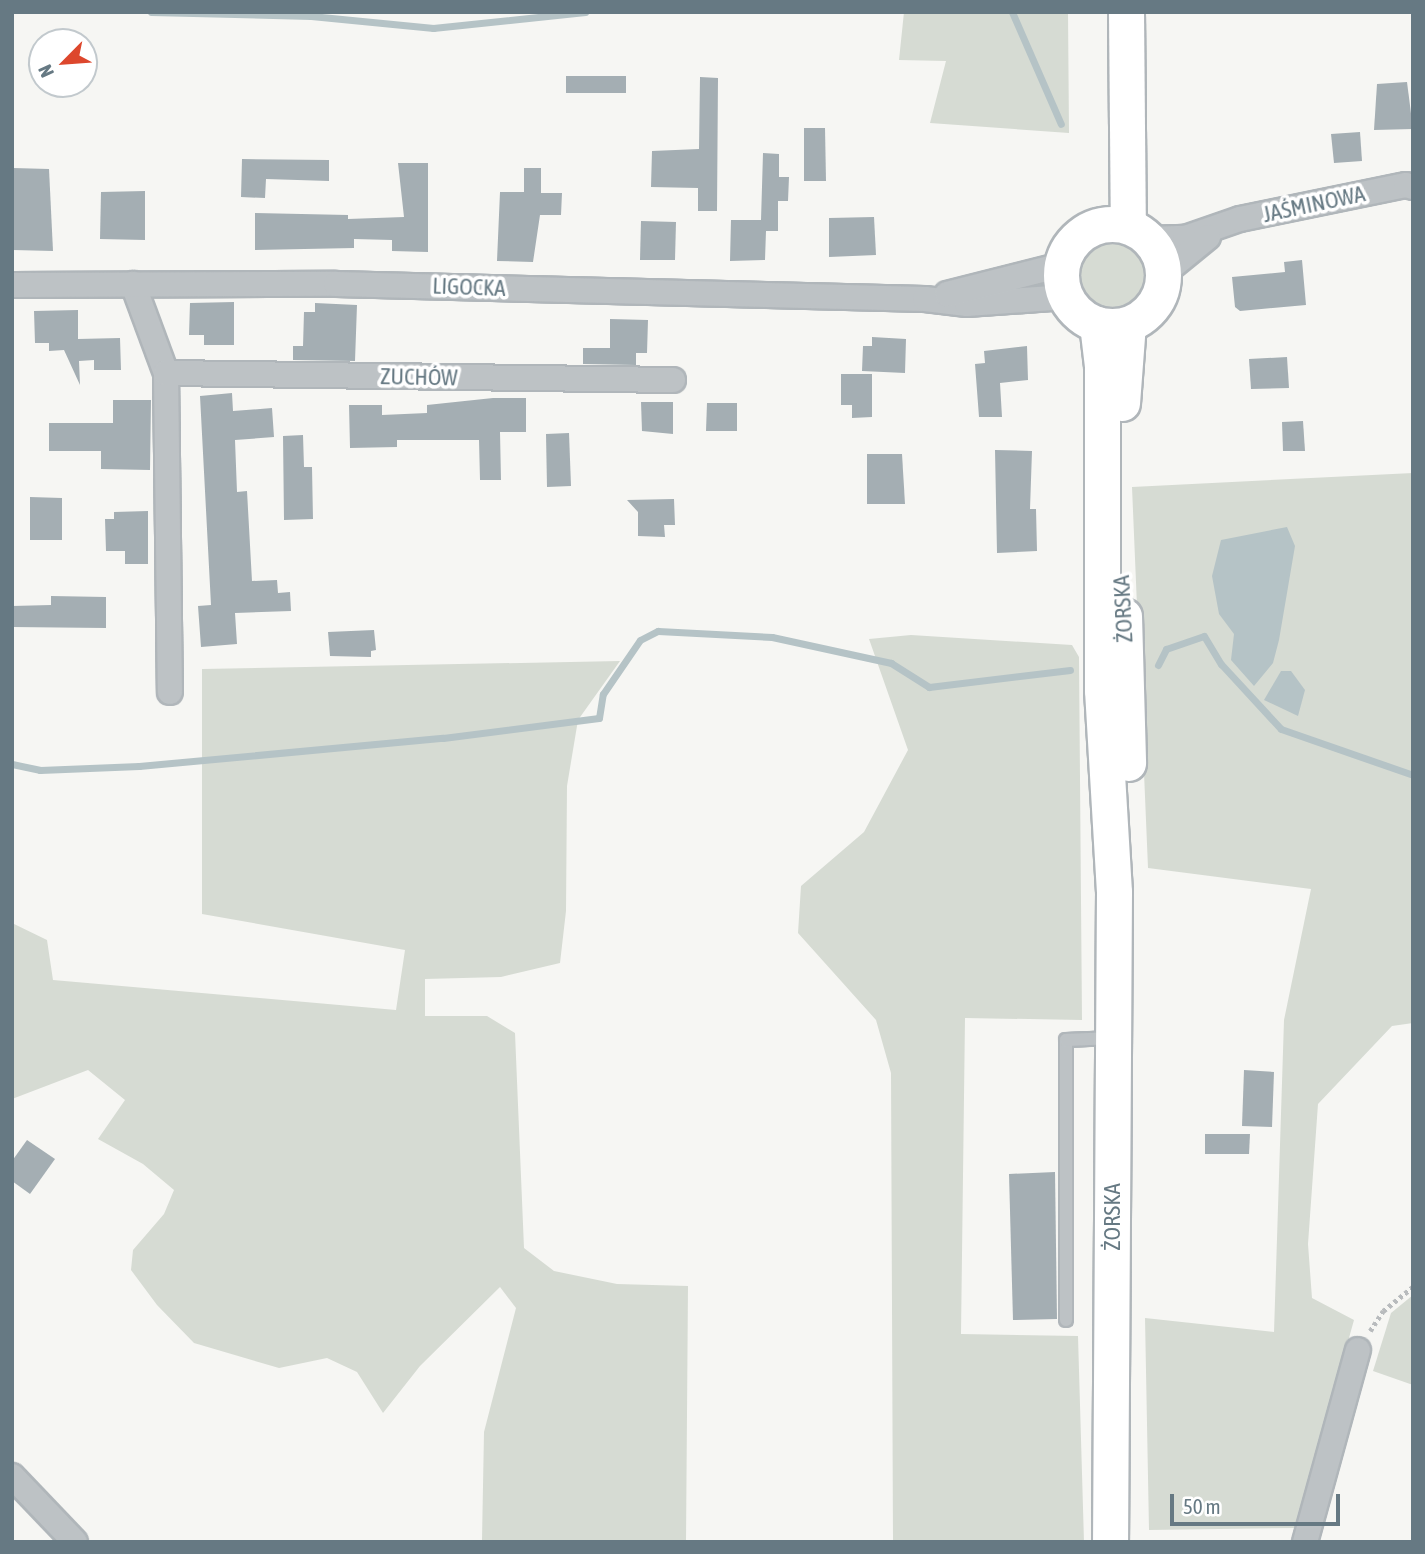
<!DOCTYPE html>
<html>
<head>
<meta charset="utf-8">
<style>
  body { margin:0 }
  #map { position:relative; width:1425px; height:1554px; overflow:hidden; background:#f6f6f3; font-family:"Asap Condensed",sans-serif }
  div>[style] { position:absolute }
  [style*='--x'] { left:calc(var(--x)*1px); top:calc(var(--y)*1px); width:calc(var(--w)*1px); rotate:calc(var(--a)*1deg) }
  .green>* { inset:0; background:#d6dbd3 }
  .round { border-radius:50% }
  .water>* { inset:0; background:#b5c3c6 }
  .stream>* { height:7px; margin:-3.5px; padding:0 3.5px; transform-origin:3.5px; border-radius:3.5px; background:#b5c3c6 }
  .building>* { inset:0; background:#a4aeb3 }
  .path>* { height:4.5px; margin-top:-2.25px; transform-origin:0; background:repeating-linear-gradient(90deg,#b8bbbd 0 3.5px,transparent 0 7px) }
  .roads { filter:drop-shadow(2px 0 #b0b6ba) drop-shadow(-2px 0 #b0b6ba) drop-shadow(0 2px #b0b6ba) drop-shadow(0 -2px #b0b6ba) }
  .lane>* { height:12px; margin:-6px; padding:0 6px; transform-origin:6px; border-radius:6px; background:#bdc2c5 }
  .street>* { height:24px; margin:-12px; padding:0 12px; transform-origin:12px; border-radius:12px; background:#bdc2c5 }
  .secondary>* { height:35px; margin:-17.5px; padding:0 17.5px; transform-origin:17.5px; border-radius:17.5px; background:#fff }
  .secondary>.ring { margin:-17.5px; padding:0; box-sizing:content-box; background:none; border:35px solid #fff; border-radius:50% }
  span { translate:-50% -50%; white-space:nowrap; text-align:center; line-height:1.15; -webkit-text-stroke:7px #fff; paint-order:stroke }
  .street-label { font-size:23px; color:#667983 }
  .frame { position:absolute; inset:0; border:14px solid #667983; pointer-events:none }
  .north { position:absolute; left:28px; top:28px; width:70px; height:70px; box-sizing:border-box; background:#fff; border:2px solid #c2c9cd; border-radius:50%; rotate:245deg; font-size:19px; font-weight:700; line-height:28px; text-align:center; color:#667983 }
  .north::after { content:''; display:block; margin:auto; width:24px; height:32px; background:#dd472d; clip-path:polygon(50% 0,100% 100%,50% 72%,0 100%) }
  .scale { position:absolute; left:1170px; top:1494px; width:170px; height:32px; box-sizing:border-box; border:4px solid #667983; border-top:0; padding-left:9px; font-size:21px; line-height:24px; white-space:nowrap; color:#667983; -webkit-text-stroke:5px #fff; paint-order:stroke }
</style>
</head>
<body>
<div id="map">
  <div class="green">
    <div style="clip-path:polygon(904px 12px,1068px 12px,1069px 133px,930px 123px,946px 61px,899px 60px)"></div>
    <div class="round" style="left:1076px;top:239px;width:72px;height:72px"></div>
    <div style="clip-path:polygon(1413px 473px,1413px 1023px,1392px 1026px,1318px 1104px,1308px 1244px,1312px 1298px,1354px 1320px,1296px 1528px,1149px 1530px,1145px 1318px,1274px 1332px,1284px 1020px,1311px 889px,1148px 868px,1132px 487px)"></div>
    <div style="clip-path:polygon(911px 635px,1072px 645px,1079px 657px,1082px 1020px,965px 1018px,961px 1334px,1078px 1336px,1084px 1542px,893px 1542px,891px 1073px,876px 1020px,798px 933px,801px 886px,864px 832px,908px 750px,869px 639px)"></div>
    <div style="clip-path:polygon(620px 661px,578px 720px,567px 786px,566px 911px,560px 963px,501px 977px,425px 979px,425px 1016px,487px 1016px,515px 1033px,524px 1248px,554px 1271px,617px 1284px,688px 1286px,686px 1542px,482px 1540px,484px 1432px,516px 1308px,500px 1287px,420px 1366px,383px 1413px,357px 1372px,327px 1358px,279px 1368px,194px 1343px,157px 1305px,131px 1270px,133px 1250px,164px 1214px,174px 1190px,143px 1164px,98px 1139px,125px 1100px,88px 1070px,12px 1099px,12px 923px,47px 940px,53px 980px,396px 1010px,405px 950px,202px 914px,202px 669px)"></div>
    <div style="clip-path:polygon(1413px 1295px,1413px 1385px,1373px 1371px,1391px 1313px)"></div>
  </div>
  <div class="water">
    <div style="clip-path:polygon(1287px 527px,1295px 546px,1279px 640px,1273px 663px,1254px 686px,1231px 660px,1234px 634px,1219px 614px,1212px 576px,1221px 540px)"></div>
    <div style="clip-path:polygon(1281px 671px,1291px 671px,1305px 690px,1298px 716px,1264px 700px)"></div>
  </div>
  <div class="stream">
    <div style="--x:151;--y:12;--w:160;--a:1.4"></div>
    <div style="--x:311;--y:16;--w:123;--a:5.6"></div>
    <div style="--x:433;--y:28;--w:153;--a:-6"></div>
    <div style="--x:1012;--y:12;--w:122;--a:66.4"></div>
    <div style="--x:1158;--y:665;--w:18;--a:-63"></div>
    <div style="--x:1166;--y:649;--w:40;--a:-18.9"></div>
    <div style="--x:1204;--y:636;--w:33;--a:59"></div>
    <div style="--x:1221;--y:664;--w:88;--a:47.3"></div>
    <div style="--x:1281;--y:729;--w:140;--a:19.2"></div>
    <div style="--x:12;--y:764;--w:29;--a:12"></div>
    <div style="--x:40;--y:770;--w:99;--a:-2.3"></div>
    <div style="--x:139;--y:766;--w:305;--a:-5.3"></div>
    <div style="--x:443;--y:738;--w:157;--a:-7.3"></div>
    <div style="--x:599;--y:718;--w:24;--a:-81"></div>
    <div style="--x:603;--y:694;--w:65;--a:-55.6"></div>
    <div style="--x:640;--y:640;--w:20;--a:-27"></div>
    <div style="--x:658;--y:631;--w:114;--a:3"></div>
    <div style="--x:772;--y:637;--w:122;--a:12.3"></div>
    <div style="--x:891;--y:663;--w:45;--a:32.3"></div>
    <div style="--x:929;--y:687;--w:142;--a:-6.9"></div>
  </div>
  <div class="building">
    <div style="clip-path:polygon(566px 76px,626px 76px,626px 93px,566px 93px)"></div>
    <div style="clip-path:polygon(700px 77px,718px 78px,717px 211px,698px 211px,698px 188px,651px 187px,652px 151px,699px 149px)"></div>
    <div style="clip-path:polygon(1407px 82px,1413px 129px,1374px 130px,1377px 84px)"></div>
    <div style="clip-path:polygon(804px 128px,825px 128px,826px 181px,804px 181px)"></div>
    <div style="clip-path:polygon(1360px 132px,1362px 161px,1334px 163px,1331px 134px)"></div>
    <div style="clip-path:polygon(763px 153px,779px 154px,779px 177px,789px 177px,788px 201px,778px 201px,778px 231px,766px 231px,765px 260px,730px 261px,731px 220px,761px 220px)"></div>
    <div style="clip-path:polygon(242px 159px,329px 160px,329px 181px,266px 179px,265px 198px,241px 197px)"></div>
    <div style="clip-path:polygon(398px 163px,428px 163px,428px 252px,392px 251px,392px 240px,354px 239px,354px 248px,255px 250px,255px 213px,348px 215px,348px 219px,404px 217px)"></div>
    <div style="clip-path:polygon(13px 168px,49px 169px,53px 251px,13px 250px)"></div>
    <div style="clip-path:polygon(524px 168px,541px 168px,541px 193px,562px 193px,561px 215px,540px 215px,533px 262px,497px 261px,500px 192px,524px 192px)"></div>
    <div style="clip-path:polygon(145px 191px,145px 240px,100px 239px,101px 192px)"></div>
    <div style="clip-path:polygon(874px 217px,876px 255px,829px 257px,829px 218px)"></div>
    <div style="clip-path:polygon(641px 221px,676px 222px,675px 260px,640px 260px)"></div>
    <div style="clip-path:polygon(1302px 260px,1306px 305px,1240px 311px,1235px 307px,1232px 277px,1285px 272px,1284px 262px)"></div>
    <div style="clip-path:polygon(234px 302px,234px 345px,204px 345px,204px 335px,189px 335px,190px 303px)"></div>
    <div style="clip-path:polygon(315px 303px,357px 305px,355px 361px,293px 360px,293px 346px,303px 346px,304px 312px,315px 312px)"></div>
    <div style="clip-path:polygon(78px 310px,78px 339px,120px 338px,121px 370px,94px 370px,94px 360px,79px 361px,80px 385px,64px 350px,49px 351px,49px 343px,35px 343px,34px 311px)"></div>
    <div style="clip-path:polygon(610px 319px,648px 320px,647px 353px,636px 353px,636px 365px,583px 364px,583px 348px,610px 348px)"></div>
    <div style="clip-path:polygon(872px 337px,906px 339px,905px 373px,862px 371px,863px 346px,872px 346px)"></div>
    <div style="clip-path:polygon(1027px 346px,1028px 380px,1000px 383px,1002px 417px,979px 417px,975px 364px,985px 363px,984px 351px)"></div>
    <div style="clip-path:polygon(1287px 357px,1289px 388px,1251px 389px,1249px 359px)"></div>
    <div style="clip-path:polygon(841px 374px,872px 374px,872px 417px,852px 418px,852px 405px,841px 405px)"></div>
    <div style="clip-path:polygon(232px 393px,233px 411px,272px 408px,274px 437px,235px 440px,237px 492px,247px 491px,252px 581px,277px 580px,278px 593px,290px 592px,291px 611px,235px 613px,237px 644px,201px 647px,198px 606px,211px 605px,200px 396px)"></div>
    <div style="clip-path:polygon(493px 398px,526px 398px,526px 432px,500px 432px,501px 480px,480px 480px,479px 440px,397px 440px,397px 447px,350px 448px,349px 405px,382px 405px,382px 415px,427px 413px,427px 405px)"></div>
    <div style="clip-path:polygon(113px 400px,151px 400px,150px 470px,101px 469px,101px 451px,49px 451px,49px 423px,113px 423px)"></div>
    <div style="clip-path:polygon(641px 402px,673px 402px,673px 434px,642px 431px)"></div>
    <div style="clip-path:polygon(707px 403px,737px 403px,737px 431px,706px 431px)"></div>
    <div style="clip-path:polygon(1303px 421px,1305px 451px,1283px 451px,1282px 422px)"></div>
    <div style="clip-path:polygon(569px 433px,571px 486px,547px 487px,546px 434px)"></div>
    <div style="clip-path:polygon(303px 435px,304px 467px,312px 467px,313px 519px,284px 520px,283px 436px)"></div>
    <div style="clip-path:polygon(995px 450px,1032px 451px,1030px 509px,1036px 509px,1037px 551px,997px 553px)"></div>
    <div style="clip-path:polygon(867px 454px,902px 454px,905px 504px,867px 504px)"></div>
    <div style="clip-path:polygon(30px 497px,62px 498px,62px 540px,30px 540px)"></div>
    <div style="clip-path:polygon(674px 499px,675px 525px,664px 525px,665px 537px,638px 536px,638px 512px,627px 500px)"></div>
    <div style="clip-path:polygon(148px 511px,148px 564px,125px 564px,125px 551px,106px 551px,105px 519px,114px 519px,114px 512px)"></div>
    <div style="clip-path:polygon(51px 596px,106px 597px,106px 628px,12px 627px,12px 606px,51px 605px)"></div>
    <div style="clip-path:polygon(374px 630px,376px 650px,371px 651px,371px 657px,330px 656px,328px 632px)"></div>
    <div style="clip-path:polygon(1244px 1070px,1274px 1072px,1272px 1127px,1242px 1126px)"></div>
    <div style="clip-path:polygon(1205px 1134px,1250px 1134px,1249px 1154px,1205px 1154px)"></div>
    <div style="clip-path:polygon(27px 1140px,55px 1159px,30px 1194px,12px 1181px,12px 1161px)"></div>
    <div style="clip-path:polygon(1055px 1172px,1057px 1319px,1013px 1320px,1009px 1174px)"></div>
  </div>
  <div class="path">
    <div style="--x:1370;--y:1331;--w:24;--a:-57"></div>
    <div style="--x:1383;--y:1311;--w:38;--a:-39"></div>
  </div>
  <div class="roads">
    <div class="lane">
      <div style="--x:1066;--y:1320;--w:280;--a:-90"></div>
      <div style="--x:1066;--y:1040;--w:47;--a:-2.4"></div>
    </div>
    <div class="street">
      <div style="--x:1149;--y:239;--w:36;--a:-2"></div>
      <div style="--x:1185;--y:238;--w:58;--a:-19.1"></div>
      <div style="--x:1240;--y:219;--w:169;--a:-11.6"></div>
      <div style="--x:1406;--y:185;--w:7;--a:16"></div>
      <div style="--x:1164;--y:273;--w:57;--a:-39.3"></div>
      <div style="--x:133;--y:284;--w:95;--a:69.7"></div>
      <div style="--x:166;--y:373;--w:319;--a:89.3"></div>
      <div style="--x:12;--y:285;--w:324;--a:-0.2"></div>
      <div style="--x:336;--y:284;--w:589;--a:1.46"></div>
      <div style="--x:925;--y:299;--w:42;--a:6.8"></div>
      <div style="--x:967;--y:304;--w:99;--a:-4"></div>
      <div style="--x:947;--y:294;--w:119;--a:-14.2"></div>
      <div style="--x:166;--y:373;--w:507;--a:0.79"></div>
      <div style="--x:12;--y:1476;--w:91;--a:46.3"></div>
      <div style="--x:1305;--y:1542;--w:199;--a:-74.6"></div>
    </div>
    <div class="secondary">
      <div style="--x:1126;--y:12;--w:214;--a:89.5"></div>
      <div class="ring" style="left:1061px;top:224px;width:67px;height:67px"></div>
      <div style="--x:1097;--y:324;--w:42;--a:83.2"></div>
      <div style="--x:1102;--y:366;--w:324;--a:90"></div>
      <div style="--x:1102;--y:690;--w:202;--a:86.6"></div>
      <div style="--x:1114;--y:892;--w:650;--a:90.35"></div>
      <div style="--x:1122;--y:403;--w:79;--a:-85.7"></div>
      <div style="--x:1124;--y:616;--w:147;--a:88.4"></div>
    </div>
  </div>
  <div class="street-label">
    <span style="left:1314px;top:204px;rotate:-12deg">JAŚMINOWA</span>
    <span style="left:469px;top:287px;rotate:2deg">LIGOCKA</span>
    <span style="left:419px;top:377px;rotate:1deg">ZUCHÓW</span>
    <span style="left:1123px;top:609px;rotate:-93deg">ŻORSKA</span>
    <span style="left:1112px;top:1217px;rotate:-90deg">ŻORSKA</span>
  </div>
  <div class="frame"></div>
  <div class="north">N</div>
  <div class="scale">50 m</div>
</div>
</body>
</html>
